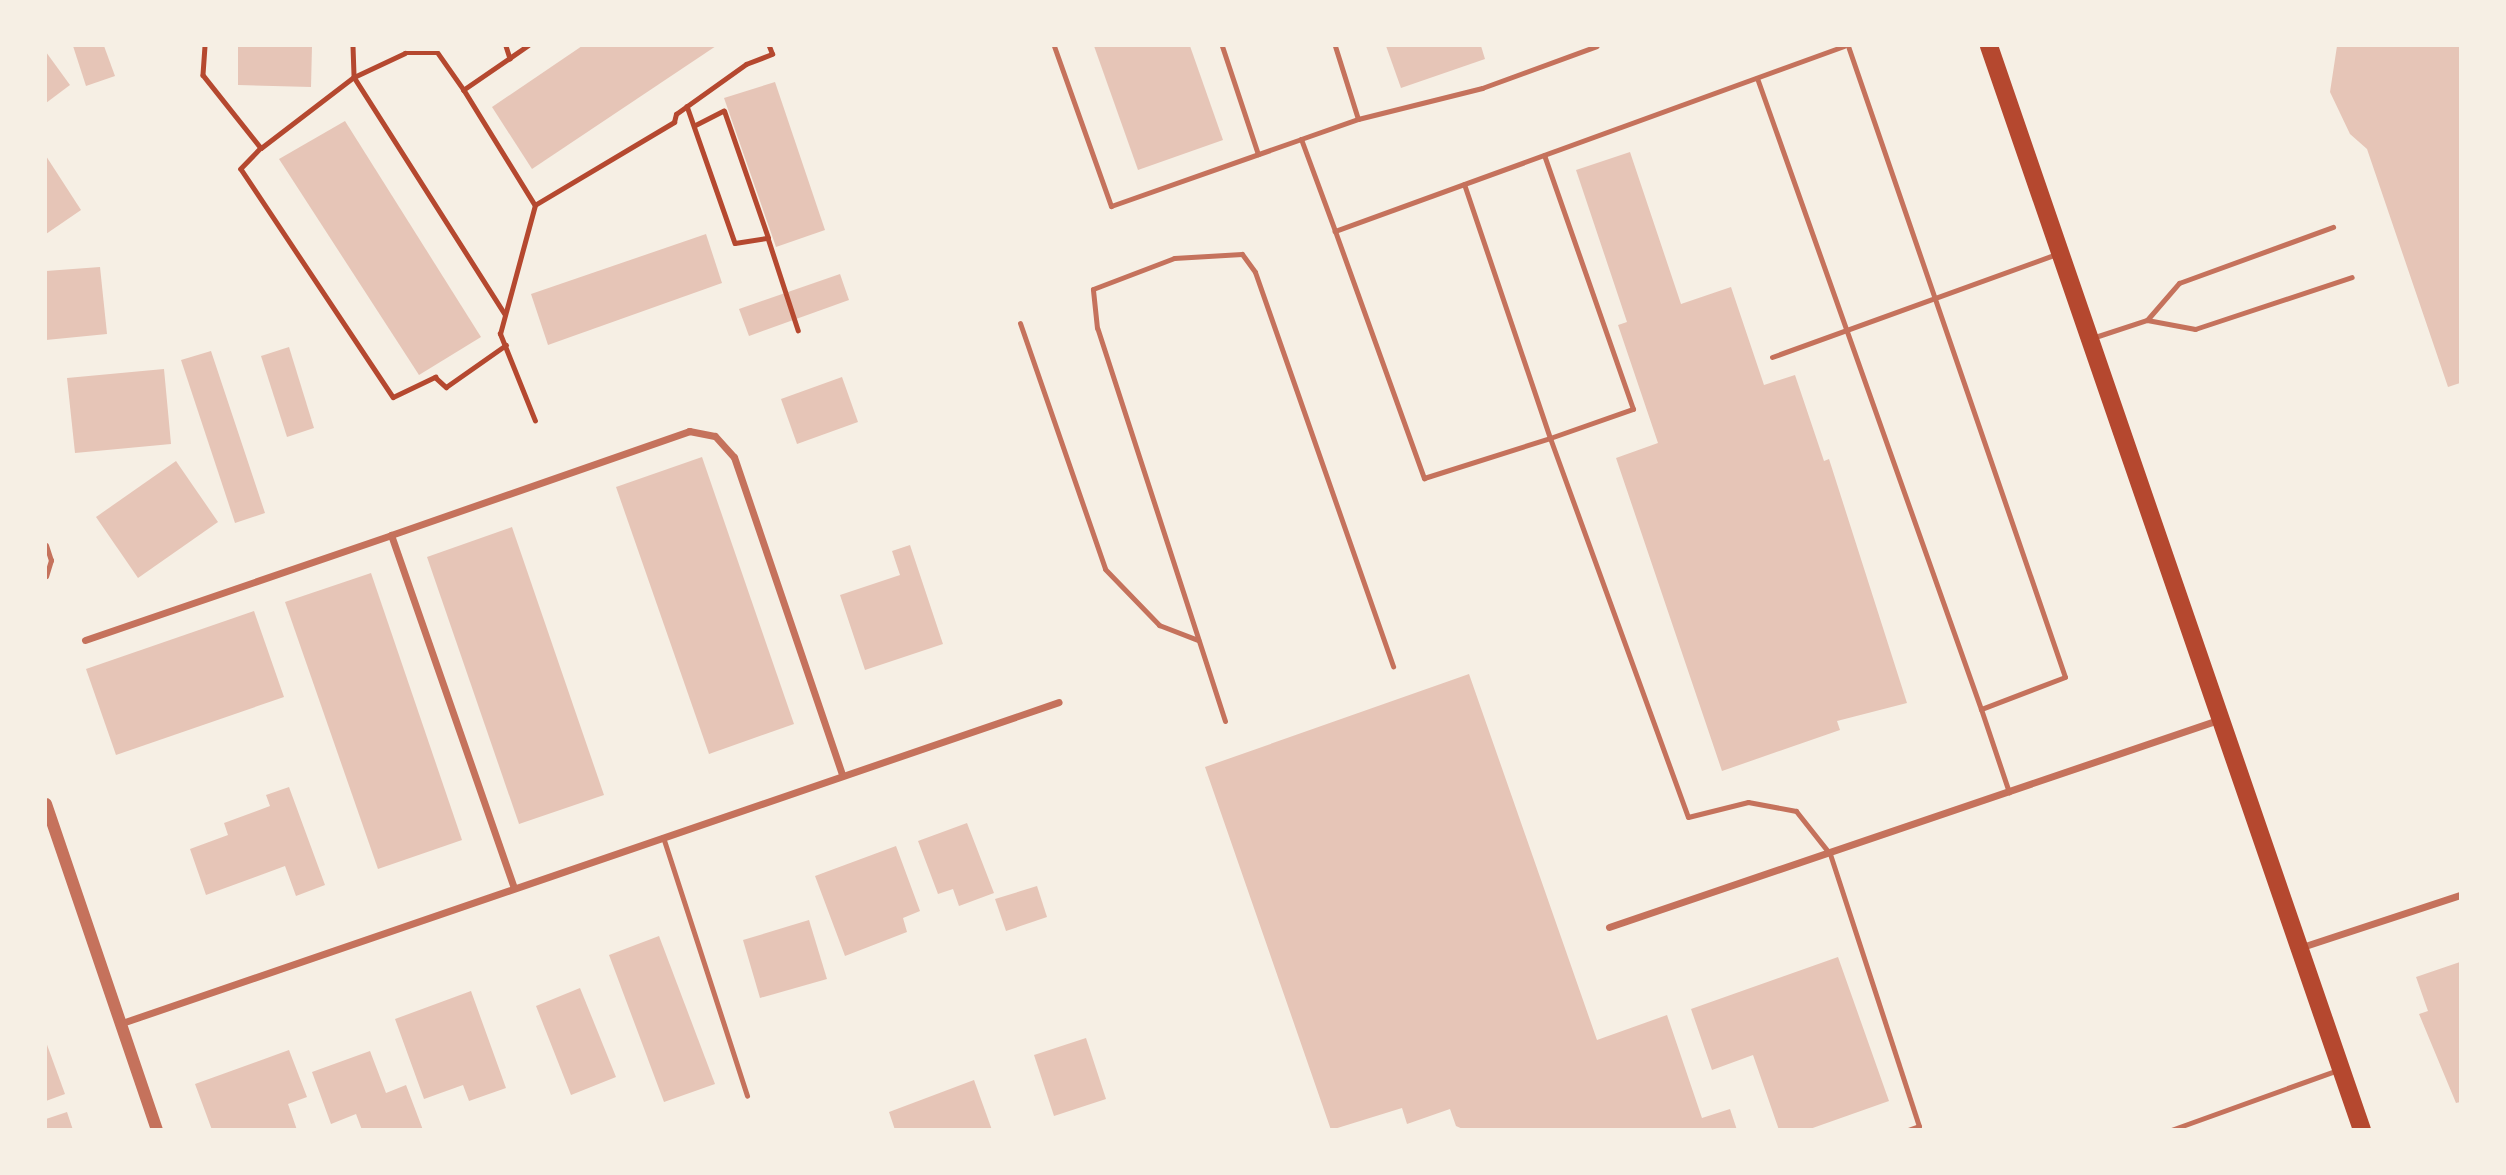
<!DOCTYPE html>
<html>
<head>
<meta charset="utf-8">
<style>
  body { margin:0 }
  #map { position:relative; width:2506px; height:1175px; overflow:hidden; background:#f6efe4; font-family:Raleway,sans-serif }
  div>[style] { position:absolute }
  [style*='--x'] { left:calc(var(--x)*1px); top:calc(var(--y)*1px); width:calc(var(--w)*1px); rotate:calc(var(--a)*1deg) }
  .building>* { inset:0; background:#e6c5b7 }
  .path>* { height:4.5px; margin:-2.25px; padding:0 2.25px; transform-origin:2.25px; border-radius:2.25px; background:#b5482f }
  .service>* { height:5px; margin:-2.5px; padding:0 2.5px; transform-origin:2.5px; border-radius:2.5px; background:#c5725c }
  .minor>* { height:7px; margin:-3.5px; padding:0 3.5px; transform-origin:3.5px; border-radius:3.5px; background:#c5725c }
  .tertiary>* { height:12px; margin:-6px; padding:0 6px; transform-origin:6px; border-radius:6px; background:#c5725c }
  .primary>* { height:18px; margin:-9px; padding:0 9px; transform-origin:9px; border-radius:9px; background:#b5482f }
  span { translate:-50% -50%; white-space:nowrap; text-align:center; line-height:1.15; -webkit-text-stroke:5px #f6efe4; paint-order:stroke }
  .frame { position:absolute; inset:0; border:47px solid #f6efe4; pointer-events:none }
</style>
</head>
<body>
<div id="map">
  <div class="building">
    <div style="clip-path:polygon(73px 46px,104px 46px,115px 76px,86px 86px)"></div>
    <div style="clip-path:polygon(238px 46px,312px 46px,311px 87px,238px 85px)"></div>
    <div style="clip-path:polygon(582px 46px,716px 46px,532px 169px,492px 107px)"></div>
    <div style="clip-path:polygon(1094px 46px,1190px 46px,1223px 140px,1138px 170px)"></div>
    <div style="clip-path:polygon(1386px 46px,1481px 46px,1485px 59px,1401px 88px)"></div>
    <div style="clip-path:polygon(2337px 46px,2460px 46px,2460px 383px,2448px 387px,2367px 149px,2350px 134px,2330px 92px)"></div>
    <div style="clip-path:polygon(46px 52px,70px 85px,46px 103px)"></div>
    <div style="clip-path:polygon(775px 82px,825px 230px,776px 247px,724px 98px)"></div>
    <div style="clip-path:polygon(345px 121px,481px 337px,419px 375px,279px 159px)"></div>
    <div style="clip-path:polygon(1630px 152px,1681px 304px,1731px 287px,1764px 385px,1795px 375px,1824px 461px,1829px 459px,1907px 703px,1837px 721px,1840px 730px,1722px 771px,1616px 458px,1658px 443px,1618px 325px,1627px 322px,1576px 170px)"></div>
    <div style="clip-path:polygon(46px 156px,81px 210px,46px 234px)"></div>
    <div style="clip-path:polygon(706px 234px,722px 283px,548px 345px,531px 294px)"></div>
    <div style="clip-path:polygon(100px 267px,107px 334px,46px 340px,46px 271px)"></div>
    <div style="clip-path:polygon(840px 274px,849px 300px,749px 336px,739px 309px)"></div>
    <div style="clip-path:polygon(289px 347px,314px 428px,287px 437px,261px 356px)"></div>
    <div style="clip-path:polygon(211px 351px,265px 513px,235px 523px,181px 360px)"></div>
    <div style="clip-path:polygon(164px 369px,171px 444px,75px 453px,67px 378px)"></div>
    <div style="clip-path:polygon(842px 377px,858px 422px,797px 444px,781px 399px)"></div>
    <div style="clip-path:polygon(702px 457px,794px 724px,709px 754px,616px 487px)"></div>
    <div style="clip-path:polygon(176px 461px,218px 522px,138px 578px,96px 517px)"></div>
    <div style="clip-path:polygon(512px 527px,604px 795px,519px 824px,427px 557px)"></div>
    <div style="clip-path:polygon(910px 545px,943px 644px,865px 670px,840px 595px,900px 575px,892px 551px)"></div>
    <div style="clip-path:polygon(371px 573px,462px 840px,378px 869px,285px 602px)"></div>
    <div style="clip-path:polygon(254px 611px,284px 697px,116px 755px,86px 669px)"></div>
    <div style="clip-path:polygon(1469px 674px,1597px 1040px,1667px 1015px,1702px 1118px,1730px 1109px,1737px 1130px,1465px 1130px,1456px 1126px,1450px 1109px,1407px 1124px,1402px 1108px,1331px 1130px,1205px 767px)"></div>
    <div style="clip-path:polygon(289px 787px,325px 885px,296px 896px,285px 866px,206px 895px,190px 849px,228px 835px,224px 823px,270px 806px,266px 795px)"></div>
    <div style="clip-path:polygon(967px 823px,994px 893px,959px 906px,953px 889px,938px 894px,918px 841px)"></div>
    <div style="clip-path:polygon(896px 846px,920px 911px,903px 918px,907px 932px,845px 956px,815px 876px)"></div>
    <div style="clip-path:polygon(1037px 886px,1047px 917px,1006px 931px,995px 899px)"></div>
    <div style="clip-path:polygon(809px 920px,827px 979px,760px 998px,743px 940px)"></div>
    <div style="clip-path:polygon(659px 936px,715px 1084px,664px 1102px,609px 955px)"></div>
    <div style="clip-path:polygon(1838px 957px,1889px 1101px,1807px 1130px,1779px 1130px,1753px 1055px,1712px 1070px,1691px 1009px)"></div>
    <div style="clip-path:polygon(2460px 962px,2460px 1102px,2456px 1103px,2419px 1014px,2428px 1011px,2416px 977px)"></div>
    <div style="clip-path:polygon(580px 988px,616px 1077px,571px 1095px,536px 1006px)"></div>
    <div style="clip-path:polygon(471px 991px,506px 1088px,469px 1101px,463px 1085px,424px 1099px,395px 1019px)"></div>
    <div style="clip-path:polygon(1086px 1038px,1106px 1099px,1054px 1116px,1034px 1055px)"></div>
    <div style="clip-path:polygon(46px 1042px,65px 1094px,46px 1101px)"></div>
    <div style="clip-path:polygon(289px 1050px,307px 1097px,288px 1104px,297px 1130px,212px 1130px,195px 1084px)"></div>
    <div style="clip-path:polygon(370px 1051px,386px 1093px,406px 1085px,423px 1130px,362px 1130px,356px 1114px,331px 1124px,312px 1072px)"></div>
    <div style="clip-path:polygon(974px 1080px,992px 1130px,895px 1130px,889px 1112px)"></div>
    <div style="clip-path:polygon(67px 1112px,73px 1130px,46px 1130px,46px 1119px)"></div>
  </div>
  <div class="path">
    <div style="--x:205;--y:46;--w:29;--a:94"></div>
    <div style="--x:203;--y:75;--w:93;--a:51.5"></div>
    <div style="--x:261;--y:148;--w:29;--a:134"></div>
    <div style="--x:241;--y:169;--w:274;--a:56.3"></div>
    <div style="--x:393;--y:397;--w:47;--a:-25.5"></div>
    <div style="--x:435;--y:377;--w:15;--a:42"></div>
    <div style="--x:446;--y:387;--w:73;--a:-35"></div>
    <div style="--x:353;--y:46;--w:31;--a:88"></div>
    <div style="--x:354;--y:77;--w:281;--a:57.5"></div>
    <div style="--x:506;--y:46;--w:13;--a:72"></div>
    <div style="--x:528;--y:46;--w:78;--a:145.5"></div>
    <div style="--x:464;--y:90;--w:135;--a:58.3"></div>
    <div style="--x:687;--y:106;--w:145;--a:70.7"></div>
    <div style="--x:735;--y:243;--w:33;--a:-9"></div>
    <div style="--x:768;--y:238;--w:134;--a:-109.1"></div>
    <div style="--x:724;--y:111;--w:33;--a:153"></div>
    <div style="--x:261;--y:148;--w:117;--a:-37.4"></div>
    <div style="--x:354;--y:77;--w:56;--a:-25.2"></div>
    <div style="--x:405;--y:53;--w:33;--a:0"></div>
    <div style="--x:438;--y:53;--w:45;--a:54.9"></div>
    <div style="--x:768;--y:238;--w:97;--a:71.9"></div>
    <div style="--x:535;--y:421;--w:94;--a:-111.9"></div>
    <div style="--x:500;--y:334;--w:134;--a:-74.8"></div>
    <div style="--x:535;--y:205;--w:162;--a:-30.8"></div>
    <div style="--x:674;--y:122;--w:8;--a:-76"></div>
    <div style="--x:676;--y:114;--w:86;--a:-35.5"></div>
    <div style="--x:746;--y:64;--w:28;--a:-21"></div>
    <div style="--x:772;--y:54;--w:9;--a:-111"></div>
  </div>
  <div class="service">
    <div style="--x:1054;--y:46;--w:170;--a:70.4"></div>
    <div style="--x:1111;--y:206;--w:201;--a:-19.4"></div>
    <div style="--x:1301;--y:139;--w:98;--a:69.7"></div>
    <div style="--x:1222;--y:46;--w:114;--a:71.6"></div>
    <div style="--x:1844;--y:46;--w:542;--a:160.03"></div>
    <div style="--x:1335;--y:231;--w:263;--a:70.2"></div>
    <div style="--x:1424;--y:478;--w:132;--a:-17.6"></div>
    <div style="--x:1550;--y:438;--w:403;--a:70"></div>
    <div style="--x:1688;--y:817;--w:62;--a:-14"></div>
    <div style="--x:1748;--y:802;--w:49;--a:10.6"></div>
    <div style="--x:1796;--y:811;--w:55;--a:51.7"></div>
    <div style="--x:1830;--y:854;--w:286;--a:71.9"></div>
    <div style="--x:1919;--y:1126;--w:12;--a:160"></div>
    <div style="--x:1848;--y:46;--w:667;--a:71.02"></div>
    <div style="--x:2065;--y:677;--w:90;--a:159.1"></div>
    <div style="--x:1981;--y:709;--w:88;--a:71.4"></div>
    <div style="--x:1757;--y:78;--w:670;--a:70.46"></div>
    <div style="--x:1358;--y:119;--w:128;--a:-14"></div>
    <div style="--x:1482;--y:88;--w:122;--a:-20.1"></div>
    <div style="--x:1301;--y:139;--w:60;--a:-19.3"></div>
    <div style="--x:1358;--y:119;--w:77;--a:-107.5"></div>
    <div style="--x:1464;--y:184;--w:268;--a:71.3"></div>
    <div style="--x:1550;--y:438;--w:88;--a:-19.3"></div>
    <div style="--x:1633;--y:409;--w:269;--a:-109.3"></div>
    <div style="--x:2147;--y:320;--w:49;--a:10.6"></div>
    <div style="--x:2195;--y:329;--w:165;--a:-18.3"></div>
    <div style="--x:1020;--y:323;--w:260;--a:70.9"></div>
    <div style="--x:1105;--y:569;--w:78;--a:46"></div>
    <div style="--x:1159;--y:625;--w:42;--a:21"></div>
    <div style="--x:2092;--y:338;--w:58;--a:-18.1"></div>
    <div style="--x:2147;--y:320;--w:49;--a:-49.1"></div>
    <div style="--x:2179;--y:283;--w:164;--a:-20"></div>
    <div style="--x:1772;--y:357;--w:303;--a:-19.9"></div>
    <div style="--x:46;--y:545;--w:16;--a:72"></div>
    <div style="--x:51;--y:560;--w:17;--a:107"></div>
    <div style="--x:1225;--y:721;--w:413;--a:-108"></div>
    <div style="--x:1097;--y:328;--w:39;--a:-96"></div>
    <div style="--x:1093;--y:289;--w:87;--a:-20.9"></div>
    <div style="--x:1174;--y:258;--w:68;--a:-3.4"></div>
    <div style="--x:1242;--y:254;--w:22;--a:54"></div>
    <div style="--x:1255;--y:272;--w:418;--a:70.7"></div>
    <div style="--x:663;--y:837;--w:272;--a:72"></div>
    <div style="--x:2171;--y:1130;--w:177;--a:-19.8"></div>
  </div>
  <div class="minor">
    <div style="--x:85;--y:640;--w:324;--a:-18.9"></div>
    <div style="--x:514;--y:888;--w:374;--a:-109.2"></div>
    <div style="--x:391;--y:535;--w:316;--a:-19.2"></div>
    <div style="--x:689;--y:431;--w:26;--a:11"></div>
    <div style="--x:715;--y:436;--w:28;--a:48"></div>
    <div style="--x:734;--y:457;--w:336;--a:71.2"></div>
    <div style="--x:1609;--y:927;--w:646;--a:-18.77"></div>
    <div style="--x:2302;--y:947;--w:166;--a:-18.2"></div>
    <div style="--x:122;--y:1023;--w:990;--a:-18.91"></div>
  </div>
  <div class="tertiary">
    <div style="--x:46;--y:804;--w:344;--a:71.2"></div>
  </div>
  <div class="primary">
    <div style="--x:1989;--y:46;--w:1146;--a:71.01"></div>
  </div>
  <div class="frame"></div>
</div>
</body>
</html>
